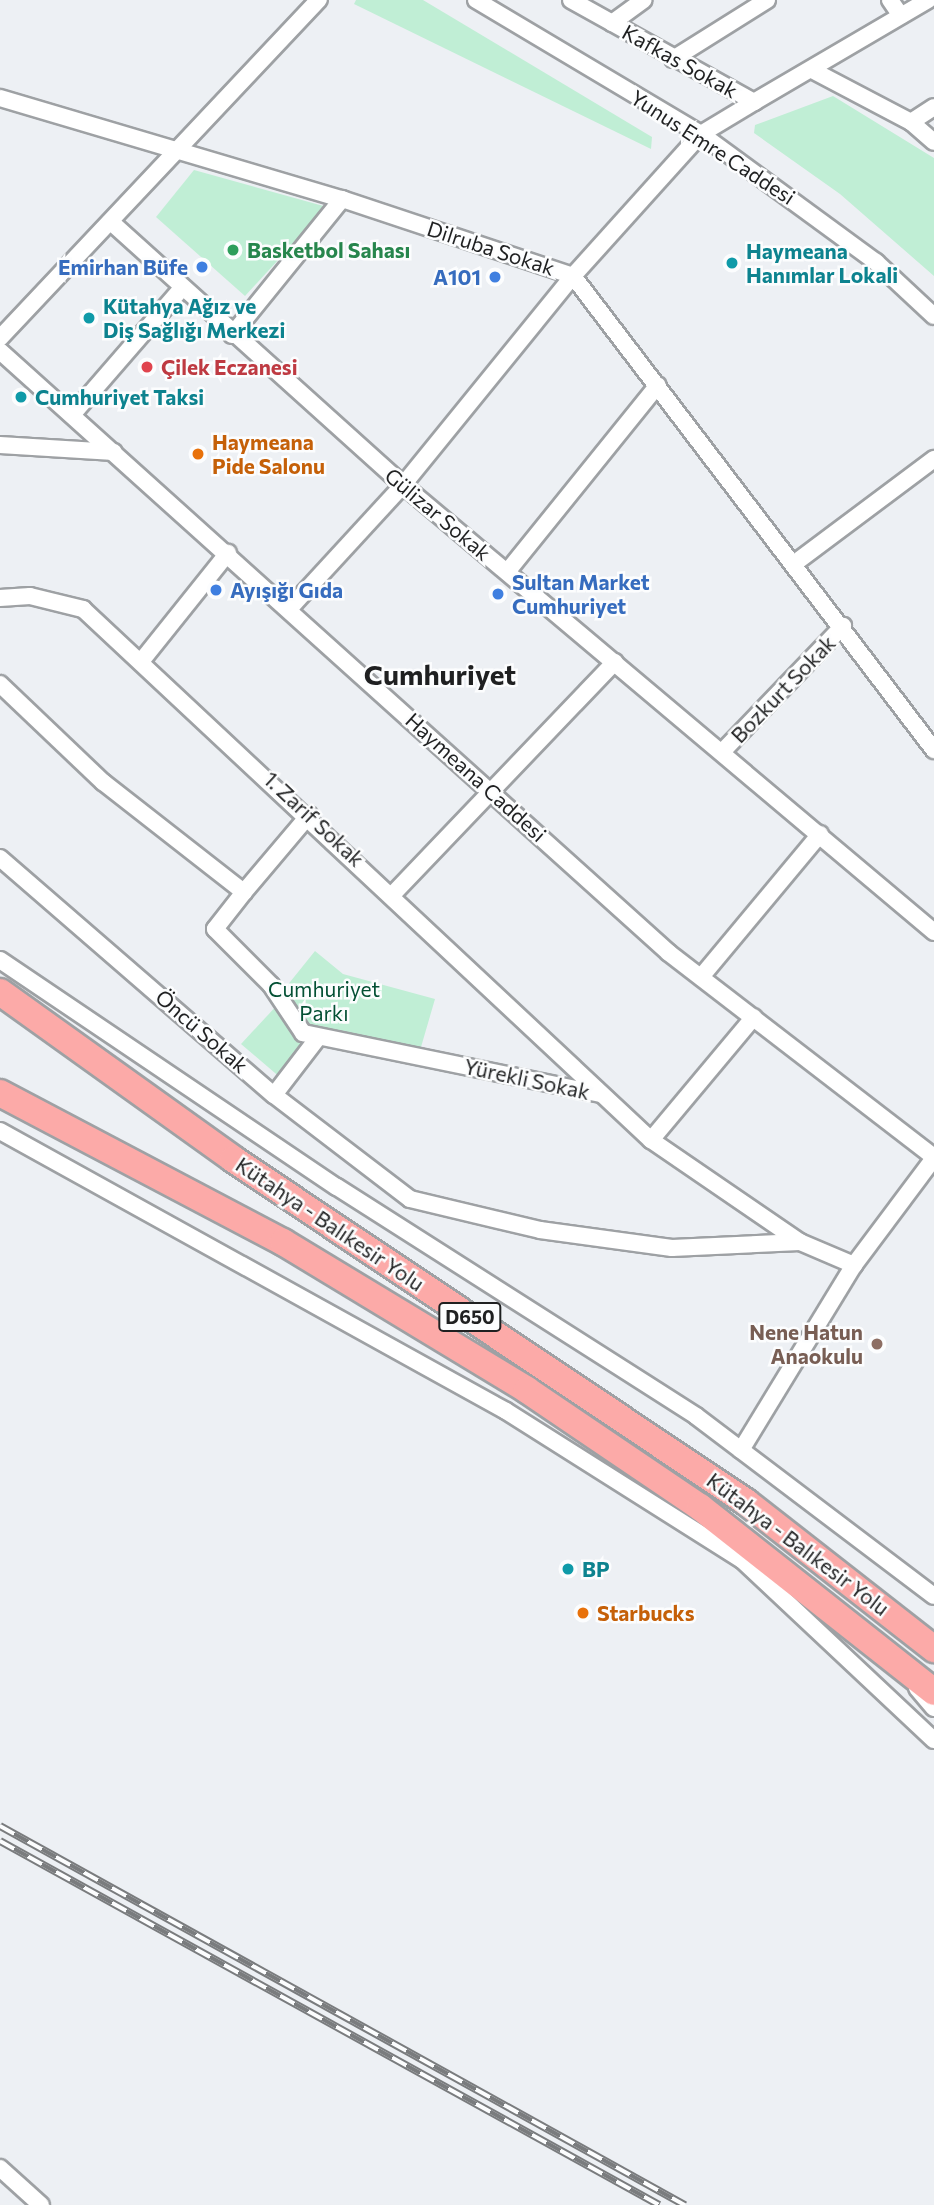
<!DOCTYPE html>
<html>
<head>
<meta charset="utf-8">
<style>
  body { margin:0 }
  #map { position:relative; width:934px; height:2205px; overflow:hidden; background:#edf0f4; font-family:Commissioner,sans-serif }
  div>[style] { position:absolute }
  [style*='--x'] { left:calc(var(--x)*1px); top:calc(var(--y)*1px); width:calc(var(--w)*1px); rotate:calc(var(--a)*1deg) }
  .green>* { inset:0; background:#c0eed5 }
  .roads { filter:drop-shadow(2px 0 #9ea1a4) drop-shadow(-2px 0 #9ea1a4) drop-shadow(0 2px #9ea1a4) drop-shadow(0 -2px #9ea1a4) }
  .minor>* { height:16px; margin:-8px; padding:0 8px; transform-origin:8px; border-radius:8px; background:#fff }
  .trunk>* { height:26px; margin:-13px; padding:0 13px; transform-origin:13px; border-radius:13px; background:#fcaaa8 }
  .rail>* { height:8px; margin-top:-4px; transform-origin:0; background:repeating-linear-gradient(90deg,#fcfdfe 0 16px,#7a7c7e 0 32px); box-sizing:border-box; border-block:2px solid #7a7c7e }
  .dots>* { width:19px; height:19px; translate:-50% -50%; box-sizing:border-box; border:4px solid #fcfdfe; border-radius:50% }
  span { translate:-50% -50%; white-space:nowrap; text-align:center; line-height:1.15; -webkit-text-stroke:5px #fcfdfe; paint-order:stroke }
  .shield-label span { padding:2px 5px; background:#fcfdfe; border:2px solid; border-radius:5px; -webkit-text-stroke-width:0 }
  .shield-label { font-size:19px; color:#1f2021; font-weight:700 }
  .street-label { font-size:21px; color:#1f2021 }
  .leisure-label { font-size:21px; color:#27864d; font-weight:700 }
  .left { translate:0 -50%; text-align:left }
  .culture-label { font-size:21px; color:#0d838f; font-weight:700 }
  .shop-label { font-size:21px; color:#366cbe; font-weight:700 }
  .right { translate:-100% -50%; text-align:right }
  .health-label { font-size:21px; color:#be3a42; font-weight:700 }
  .food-label { font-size:21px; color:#c56008; font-weight:700 }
  .park-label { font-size:21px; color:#035034 }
  .education-label { font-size:21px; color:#785e54; font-weight:700 }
  .district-label { font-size:28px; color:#1f2021; font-weight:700 }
</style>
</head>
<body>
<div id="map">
  <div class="green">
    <div style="clip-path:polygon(356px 0,423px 0,652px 137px,651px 149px,354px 4px)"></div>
    <div style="clip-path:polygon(833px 96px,934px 158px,934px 276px,840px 194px,754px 133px,755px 125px)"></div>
    <div style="clip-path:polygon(194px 170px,327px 207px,245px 296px,156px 217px)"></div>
    <div style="clip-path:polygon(315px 951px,343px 974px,435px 999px,419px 1054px,308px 1031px,282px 992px)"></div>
    <div style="clip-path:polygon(280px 1002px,309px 1042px,282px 1079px,241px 1044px)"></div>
  </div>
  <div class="roads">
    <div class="minor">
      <div style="--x:476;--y:0;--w:262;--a:30.8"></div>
      <div style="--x:701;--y:134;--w:217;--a:36.2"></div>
      <div style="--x:876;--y:262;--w:79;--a:43"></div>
      <div style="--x:571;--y:0;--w:210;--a:29.1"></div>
      <div style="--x:754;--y:102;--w:202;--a:-30.4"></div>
      <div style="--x:890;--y:0;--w:19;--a:55"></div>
      <div style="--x:612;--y:23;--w:39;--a:-36"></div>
      <div style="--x:673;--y:59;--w:111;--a:-32.1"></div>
      <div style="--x:812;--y:70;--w:112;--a:27.7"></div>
      <div style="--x:911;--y:122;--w:30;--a:41"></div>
      <div style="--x:0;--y:98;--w:357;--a:16.5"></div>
      <div style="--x:342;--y:199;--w:243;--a:18.4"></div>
      <div style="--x:573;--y:276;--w:596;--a:52.71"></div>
      <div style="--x:911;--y:122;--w:27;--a:-33"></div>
      <div style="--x:111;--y:222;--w:393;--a:42"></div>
      <div style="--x:403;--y:485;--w:694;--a:40.09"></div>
      <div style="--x:232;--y:335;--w:175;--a:-51"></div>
      <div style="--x:0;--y:338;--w:465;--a:-46.7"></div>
      <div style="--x:0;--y:351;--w:900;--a:41.98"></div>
      <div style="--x:669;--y:953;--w:334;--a:37.6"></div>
      <div style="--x:72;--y:415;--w:167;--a:-49.1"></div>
      <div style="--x:0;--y:445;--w:114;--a:3.5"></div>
      <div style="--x:795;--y:563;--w:174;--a:-36.8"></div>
      <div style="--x:507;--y:572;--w:240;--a:-51.1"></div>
      <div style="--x:0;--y:598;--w:30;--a:-4"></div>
      <div style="--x:30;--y:596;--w:55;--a:13.8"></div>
      <div style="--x:83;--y:609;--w:778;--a:43.07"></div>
      <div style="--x:651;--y:1140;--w:181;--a:34.4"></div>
      <div style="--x:800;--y:1242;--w:59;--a:23.1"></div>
      <div style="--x:290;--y:608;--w:167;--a:-47.4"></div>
      <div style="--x:403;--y:485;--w:269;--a:-50.9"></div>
      <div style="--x:573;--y:276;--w:191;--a:-48"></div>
      <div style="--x:701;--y:134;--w:62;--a:-31.1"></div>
      <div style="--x:143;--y:659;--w:136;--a:-51.3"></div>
      <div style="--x:0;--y:684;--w:142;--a:43.6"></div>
      <div style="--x:103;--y:782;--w:179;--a:38"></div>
      <div style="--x:244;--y:892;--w:47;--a:128.1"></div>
      <div style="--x:215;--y:929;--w:79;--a:45"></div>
      <div style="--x:271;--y:985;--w:58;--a:56.3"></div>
      <div style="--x:303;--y:1033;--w:303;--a:11.6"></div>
      <div style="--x:722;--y:752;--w:175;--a:-46.2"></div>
      <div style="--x:0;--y:858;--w:362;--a:40.9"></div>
      <div style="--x:274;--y:1095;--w:171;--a:37.4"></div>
      <div style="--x:410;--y:1199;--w:134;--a:13.4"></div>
      <div style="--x:540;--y:1230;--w:133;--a:7.8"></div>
      <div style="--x:672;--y:1248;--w:128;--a:-2.7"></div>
      <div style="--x:244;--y:892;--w:101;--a:-49.8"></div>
      <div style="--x:393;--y:894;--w:321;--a:-46.3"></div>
      <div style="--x:0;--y:960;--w:406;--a:34"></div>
      <div style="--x:337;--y:1187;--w:426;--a:32.5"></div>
      <div style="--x:696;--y:1416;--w:298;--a:37.1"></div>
      <div style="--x:701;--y:977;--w:186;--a:-50.2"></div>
      <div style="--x:274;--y:1095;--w:71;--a:-52.5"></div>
      <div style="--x:0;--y:1131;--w:578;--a:28.96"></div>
      <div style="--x:506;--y:1411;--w:279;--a:32.3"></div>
      <div style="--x:742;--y:1560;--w:263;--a:43.2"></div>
      <div style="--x:651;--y:1140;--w:160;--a:-50.1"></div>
      <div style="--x:741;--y:1450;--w:217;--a:-58.6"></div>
      <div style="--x:854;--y:1265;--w:134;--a:-53.2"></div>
      <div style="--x:917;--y:1688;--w:26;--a:50"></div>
      <div style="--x:0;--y:2168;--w:55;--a:42.1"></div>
    </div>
    <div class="trunk">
      <div style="--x:0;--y:992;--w:287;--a:35.6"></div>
      <div style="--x:233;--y:1159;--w:617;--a:33.77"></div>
      <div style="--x:746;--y:1502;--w:239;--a:38"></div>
      <div style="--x:0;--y:1093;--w:320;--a:27.8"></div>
      <div style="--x:283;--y:1242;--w:285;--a:31.2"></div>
      <div style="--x:527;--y:1390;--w:209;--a:34.1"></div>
      <div style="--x:700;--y:1507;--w:298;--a:38.3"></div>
    </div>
  </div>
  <div class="rail">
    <div style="--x:0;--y:1826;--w:783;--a:28.96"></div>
    <div style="--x:0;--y:1841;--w:753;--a:28.91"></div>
  </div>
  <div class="dots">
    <div style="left:233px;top:250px;background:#2e9e5b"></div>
    <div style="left:732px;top:263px;background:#0f9aa8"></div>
    <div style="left:202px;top:267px;background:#3f7fe0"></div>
    <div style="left:495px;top:277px;background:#3f7fe0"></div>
    <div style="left:89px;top:318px;background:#0f9aa8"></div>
    <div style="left:147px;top:367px;background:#e0444e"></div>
    <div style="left:21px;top:397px;background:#0f9aa8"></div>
    <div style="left:198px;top:454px;background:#e8710a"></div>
    <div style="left:216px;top:590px;background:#3f7fe0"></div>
    <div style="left:498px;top:594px;background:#3f7fe0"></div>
    <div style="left:877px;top:1344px;background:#8d6e63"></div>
    <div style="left:568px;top:1569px;background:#0f9aa8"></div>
    <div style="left:583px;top:1613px;background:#e8710a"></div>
  </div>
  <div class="shield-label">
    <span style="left:470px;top:1317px">D650</span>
  </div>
  <div class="street-label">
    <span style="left:680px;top:61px;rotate:29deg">Kafkas Sokak</span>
    <span style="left:713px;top:147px;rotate:33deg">Yunus Emre Caddesi</span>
    <span style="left:491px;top:248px;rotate:18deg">Dilruba Sokak</span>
    <span style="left:438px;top:514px;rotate:40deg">Gülizar Sokak</span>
    <span style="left:783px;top:689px;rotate:-46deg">Bozkurt Sokak</span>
    <span style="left:476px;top:777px;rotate:42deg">Haymeana Caddesi</span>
    <span style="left:314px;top:819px;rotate:43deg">1. Zarif Sokak</span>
    <span style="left:202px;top:1031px;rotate:41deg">Öncü Sokak</span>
    <span style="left:527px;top:1079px;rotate:12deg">Yürekli Sokak</span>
    <span style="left:330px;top:1224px;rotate:34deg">Kütahya - Balıkesir Yolu</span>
    <span style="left:798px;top:1544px;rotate:37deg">Kütahya - Balıkesir Yolu</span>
  </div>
  <div class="leisure-label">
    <span class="left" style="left:247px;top:250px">Basketbol Sahası</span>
  </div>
  <div class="culture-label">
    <span class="left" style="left:746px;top:263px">Haymeana<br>Hanımlar Lokali</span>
    <span class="left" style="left:103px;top:318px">Kütahya Ağız ve<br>Diş Sağlığı Merkezi</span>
    <span class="left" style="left:35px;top:397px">Cumhuriyet Taksi</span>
    <span class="left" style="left:582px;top:1569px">BP</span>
  </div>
  <div class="shop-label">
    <span class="right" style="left:188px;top:267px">Emirhan Büfe</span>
    <span class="right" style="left:481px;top:277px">A101</span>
    <span class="left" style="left:512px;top:594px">Sultan Market<br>Cumhuriyet</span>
    <span class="left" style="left:230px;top:590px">Ayışığı Gıda</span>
  </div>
  <div class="health-label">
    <span class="left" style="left:161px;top:367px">Çilek Eczanesi</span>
  </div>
  <div class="food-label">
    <span class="left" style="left:212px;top:454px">Haymeana<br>Pide Salonu</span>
    <span class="left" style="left:597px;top:1613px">Starbucks</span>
  </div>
  <div class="park-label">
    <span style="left:324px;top:1001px">Cumhuriyet<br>Parkı</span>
  </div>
  <div class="education-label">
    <span class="right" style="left:863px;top:1344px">Nene Hatun<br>Anaokulu</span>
  </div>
  <div class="district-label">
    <span style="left:440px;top:674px">Cumhuriyet</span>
  </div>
</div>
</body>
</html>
